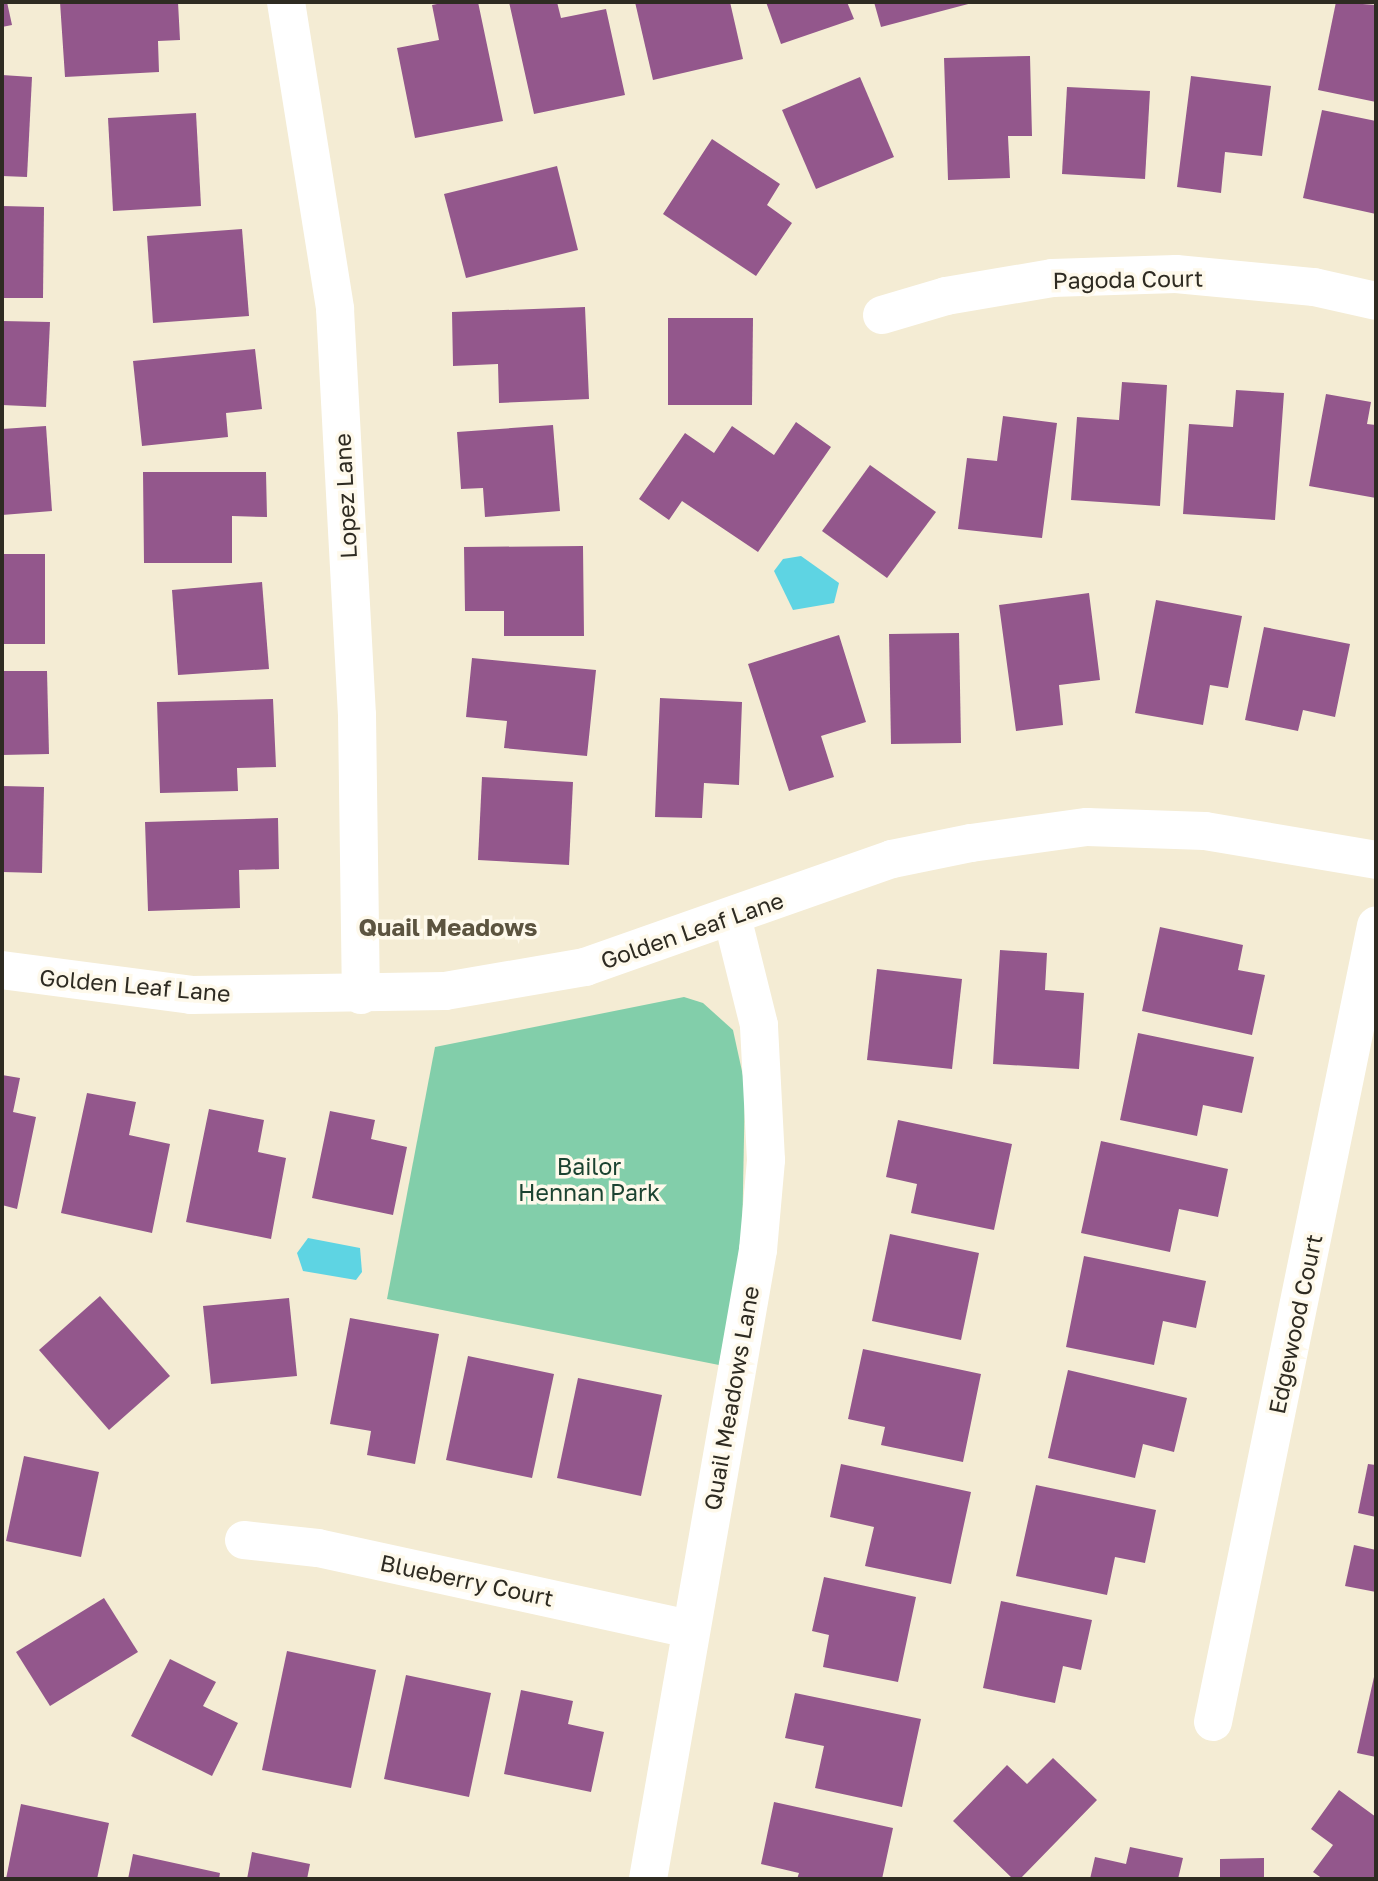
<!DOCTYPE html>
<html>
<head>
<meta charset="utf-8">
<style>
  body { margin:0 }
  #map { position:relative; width:1378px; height:1881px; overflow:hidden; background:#f4ecd4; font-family:"Golos Text",sans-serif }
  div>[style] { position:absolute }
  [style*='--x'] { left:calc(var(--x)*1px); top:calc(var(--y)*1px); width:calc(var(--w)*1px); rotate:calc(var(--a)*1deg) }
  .green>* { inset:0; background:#82ceaa }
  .water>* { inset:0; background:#5ed4e3 }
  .building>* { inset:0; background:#93578c }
  .minor>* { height:38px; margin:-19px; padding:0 19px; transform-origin:19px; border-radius:19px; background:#fff }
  span { translate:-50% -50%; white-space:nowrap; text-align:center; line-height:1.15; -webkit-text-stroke:7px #fef9eb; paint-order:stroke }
  .street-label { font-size:23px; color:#2e2b22 }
  .park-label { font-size:23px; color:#1b4331 }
  .neighbourhood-label { font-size:24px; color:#5c5440; font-weight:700 }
  .frame { position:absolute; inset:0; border:4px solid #2e2b22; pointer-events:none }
</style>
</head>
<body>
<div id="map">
  <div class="green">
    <div style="clip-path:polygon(684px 997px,703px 1003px,733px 1030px,745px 1085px,742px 1242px,719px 1365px,387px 1299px,435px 1047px)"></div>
  </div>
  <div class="water">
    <div style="clip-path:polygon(801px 556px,839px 583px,834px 603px,793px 610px,774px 571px,783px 559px)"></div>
    <div style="clip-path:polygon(308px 1238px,360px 1248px,362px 1272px,356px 1280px,303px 1271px,297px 1253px)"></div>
  </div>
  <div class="building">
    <div style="clip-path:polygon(2px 2px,7px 2px,12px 25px,2px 27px)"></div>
    <div style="clip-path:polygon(60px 2px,178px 2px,180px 40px,158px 41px,159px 72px,65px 77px)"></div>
    <div style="clip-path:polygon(447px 2px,478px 2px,503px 121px,415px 138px,397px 48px,439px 40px,432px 5px)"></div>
    <div style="clip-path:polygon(509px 2px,557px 2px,561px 18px,606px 9px,625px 95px,534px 114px)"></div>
    <div style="clip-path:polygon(635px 2px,730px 2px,743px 59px,653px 80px)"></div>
    <div style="clip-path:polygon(766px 2px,847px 2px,854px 19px,781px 44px)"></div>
    <div style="clip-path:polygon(874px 2px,972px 2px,972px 3px,881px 27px)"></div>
    <div style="clip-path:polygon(1336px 2px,1376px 5px,1376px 102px,1318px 90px)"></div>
    <div style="clip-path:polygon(1030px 56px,1032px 136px,1008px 136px,1010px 178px,948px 180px,944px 58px)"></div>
    <div style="clip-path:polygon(2px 75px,32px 77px,27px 177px,2px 176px)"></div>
    <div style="clip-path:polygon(1191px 76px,1271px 86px,1262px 156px,1225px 152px,1221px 193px,1177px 187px)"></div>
    <div style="clip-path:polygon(860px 77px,894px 157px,816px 189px,782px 110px)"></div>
    <div style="clip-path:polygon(1067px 87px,1150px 91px,1145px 179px,1062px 174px)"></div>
    <div style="clip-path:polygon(1322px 110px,1376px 121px,1376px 214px,1303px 198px)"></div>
    <div style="clip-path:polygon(196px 113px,201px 206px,113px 211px,108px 118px)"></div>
    <div style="clip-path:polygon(712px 139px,780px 184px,767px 205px,792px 223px,756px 276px,663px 214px)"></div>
    <div style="clip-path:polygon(557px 166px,578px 250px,466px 278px,444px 194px)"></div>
    <div style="clip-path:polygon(2px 206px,44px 207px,43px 298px,2px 298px)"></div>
    <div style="clip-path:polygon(242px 229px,249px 316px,153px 323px,147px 236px)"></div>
    <div style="clip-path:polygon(585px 307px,589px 399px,499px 403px,498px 364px,453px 366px,452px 312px)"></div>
    <div style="clip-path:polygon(668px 318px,753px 318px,752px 405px,668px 405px)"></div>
    <div style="clip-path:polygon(2px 321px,50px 322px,46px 407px,2px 405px)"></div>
    <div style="clip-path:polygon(255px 349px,262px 409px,226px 413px,228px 437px,142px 446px,133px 361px)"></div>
    <div style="clip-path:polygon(1122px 382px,1167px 385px,1160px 506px,1071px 500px,1077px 417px,1119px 420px)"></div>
    <div style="clip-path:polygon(1236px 390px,1284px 393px,1275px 520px,1183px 514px,1189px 424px,1233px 427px)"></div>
    <div style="clip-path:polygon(1326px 394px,1371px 402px,1367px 424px,1376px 425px,1376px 498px,1309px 486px)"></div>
    <div style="clip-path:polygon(1003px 416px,1057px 423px,1042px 538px,958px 529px,967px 458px,997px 461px)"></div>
    <div style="clip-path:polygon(796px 422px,831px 447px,758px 552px,682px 501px,669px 520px,639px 499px,685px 433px,714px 453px,732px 426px,774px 455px)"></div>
    <div style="clip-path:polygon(553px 425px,560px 511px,485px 517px,483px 488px,461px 489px,457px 432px)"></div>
    <div style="clip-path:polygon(46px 426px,52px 511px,2px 515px,2px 429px)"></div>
    <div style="clip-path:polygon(870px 465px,936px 512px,887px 578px,822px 531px)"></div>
    <div style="clip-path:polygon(143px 472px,266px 472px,267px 517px,232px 516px,232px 563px,144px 563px)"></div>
    <div style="clip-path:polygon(583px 546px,584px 636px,504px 636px,504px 611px,465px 611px,464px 547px)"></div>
    <div style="clip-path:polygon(2px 554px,45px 554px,45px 644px,2px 644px)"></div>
    <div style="clip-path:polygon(262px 582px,269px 669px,178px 675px,172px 590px)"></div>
    <div style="clip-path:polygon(1089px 593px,1100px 680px,1059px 685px,1063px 725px,1016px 731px,999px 605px)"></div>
    <div style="clip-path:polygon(1156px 600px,1242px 616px,1228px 688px,1210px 685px,1203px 725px,1135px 713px)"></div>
    <div style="clip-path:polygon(1264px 627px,1350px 644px,1335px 717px,1303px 710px,1298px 731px,1245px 720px)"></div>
    <div style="clip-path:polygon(959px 633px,961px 743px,891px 744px,889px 634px)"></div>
    <div style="clip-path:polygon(839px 635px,866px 722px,821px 736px,834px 777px,789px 791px,748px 664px)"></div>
    <div style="clip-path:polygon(472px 658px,596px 670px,587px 756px,504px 748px,507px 721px,466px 717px)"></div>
    <div style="clip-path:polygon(2px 671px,47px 671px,49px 754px,2px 755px)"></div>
    <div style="clip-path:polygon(660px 698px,742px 702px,739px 785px,704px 783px,702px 818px,655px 817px)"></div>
    <div style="clip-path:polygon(273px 699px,276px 767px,237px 768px,238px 791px,160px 793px,157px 702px)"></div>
    <div style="clip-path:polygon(482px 777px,573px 782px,569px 865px,478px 860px)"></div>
    <div style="clip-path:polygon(2px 786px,44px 787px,42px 873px,2px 872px)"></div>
    <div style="clip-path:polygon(278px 818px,279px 869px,239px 870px,240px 908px,148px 911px,145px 822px)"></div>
    <div style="clip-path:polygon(1160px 927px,1243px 945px,1238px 970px,1265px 975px,1252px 1035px,1142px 1011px)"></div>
    <div style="clip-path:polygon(1000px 950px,1047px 953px,1045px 990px,1084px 993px,1079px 1069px,993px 1064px)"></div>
    <div style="clip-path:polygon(877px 969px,962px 979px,952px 1069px,867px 1060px)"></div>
    <div style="clip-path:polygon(1138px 1033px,1254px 1057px,1242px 1113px,1203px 1105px,1197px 1136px,1120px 1120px)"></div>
    <div style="clip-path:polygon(2px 1075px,20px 1078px,13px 1112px,36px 1117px,17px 1209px,2px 1205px)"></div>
    <div style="clip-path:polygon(87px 1093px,136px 1102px,129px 1135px,170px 1144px,152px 1233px,61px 1213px)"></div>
    <div style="clip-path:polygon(209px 1109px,264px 1120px,258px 1152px,286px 1158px,271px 1239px,186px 1222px)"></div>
    <div style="clip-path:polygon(330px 1111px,375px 1120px,371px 1139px,407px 1147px,393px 1215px,312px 1198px)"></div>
    <div style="clip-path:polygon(898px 1120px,1012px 1144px,994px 1230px,911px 1213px,917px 1184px,886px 1177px)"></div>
    <div style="clip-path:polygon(1101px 1141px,1228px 1169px,1218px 1217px,1179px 1209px,1170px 1252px,1081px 1233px)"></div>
    <div style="clip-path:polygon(890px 1234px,979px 1253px,961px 1340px,872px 1321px)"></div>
    <div style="clip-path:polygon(1084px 1256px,1206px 1281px,1196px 1328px,1163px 1321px,1154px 1365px,1066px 1347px)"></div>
    <div style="clip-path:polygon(100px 1296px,170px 1376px,109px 1430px,39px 1350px)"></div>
    <div style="clip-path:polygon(289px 1298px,297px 1376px,211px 1384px,203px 1306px)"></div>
    <div style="clip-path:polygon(350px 1318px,439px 1334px,415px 1464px,367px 1455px,371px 1431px,330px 1424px)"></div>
    <div style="clip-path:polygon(863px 1349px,981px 1374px,963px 1462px,881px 1445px,885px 1427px,848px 1419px)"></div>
    <div style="clip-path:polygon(468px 1356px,554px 1374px,532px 1478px,446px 1460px)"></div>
    <div style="clip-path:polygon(1068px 1370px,1187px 1398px,1174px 1452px,1143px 1444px,1135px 1478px,1048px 1458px)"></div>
    <div style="clip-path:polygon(578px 1378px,662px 1395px,641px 1496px,557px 1478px)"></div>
    <div style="clip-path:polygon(24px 1456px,99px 1472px,81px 1557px,6px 1541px)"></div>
    <div style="clip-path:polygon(841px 1464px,971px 1492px,951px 1584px,865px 1566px,874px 1527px,830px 1517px)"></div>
    <div style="clip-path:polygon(1368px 1464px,1376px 1465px,1376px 1517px,1358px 1513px)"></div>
    <div style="clip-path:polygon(1036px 1485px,1156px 1510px,1145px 1563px,1115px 1557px,1107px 1595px,1016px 1576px)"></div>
    <div style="clip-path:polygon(1354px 1545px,1376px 1550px,1376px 1592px,1345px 1586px)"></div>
    <div style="clip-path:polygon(824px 1577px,916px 1597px,898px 1682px,823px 1667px,829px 1635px,812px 1631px)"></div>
    <div style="clip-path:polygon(104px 1598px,138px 1652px,50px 1706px,16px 1652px)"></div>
    <div style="clip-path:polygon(1001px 1601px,1092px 1620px,1081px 1670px,1063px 1666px,1055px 1703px,983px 1688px)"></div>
    <div style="clip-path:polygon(287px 1651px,376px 1670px,351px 1788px,262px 1770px)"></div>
    <div style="clip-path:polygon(170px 1659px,216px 1682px,203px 1706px,238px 1723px,212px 1776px,131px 1736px)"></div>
    <div style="clip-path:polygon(1376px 1668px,1376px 1757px,1357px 1753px)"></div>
    <div style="clip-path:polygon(406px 1675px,491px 1693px,469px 1797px,384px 1779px)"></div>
    <div style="clip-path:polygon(521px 1690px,573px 1701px,568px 1724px,604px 1732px,591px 1792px,504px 1774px)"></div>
    <div style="clip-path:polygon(795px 1693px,921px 1719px,902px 1807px,815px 1788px,824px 1746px,785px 1738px)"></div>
    <div style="clip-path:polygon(1053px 1758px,1097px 1800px,1020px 1879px,1013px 1879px,953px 1821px,1007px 1765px,1027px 1784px)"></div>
    <div style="clip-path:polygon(1339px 1790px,1376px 1817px,1376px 1879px,1323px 1879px,1313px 1872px,1333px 1845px,1311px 1829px)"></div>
    <div style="clip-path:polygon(774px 1802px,893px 1828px,882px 1879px,797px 1879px,799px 1873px,761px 1864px)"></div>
    <div style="clip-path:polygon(21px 1804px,109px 1823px,97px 1879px,6px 1879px)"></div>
    <div style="clip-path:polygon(1130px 1847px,1183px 1858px,1178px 1879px,1090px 1879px,1095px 1857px,1126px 1864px)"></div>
    <div style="clip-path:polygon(252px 1852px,310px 1864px,307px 1879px,247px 1879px)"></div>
    <div style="clip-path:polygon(133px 1854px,220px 1873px,219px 1879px,128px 1879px)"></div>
    <div style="clip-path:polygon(1264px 1858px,1264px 1877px,1304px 1879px,1220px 1879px,1220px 1859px)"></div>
  </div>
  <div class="minor">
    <div style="--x:286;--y:2;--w:311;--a:80.9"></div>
    <div style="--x:335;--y:309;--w:407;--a:86.9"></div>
    <div style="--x:357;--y:715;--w:280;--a:89.2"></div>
    <div style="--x:882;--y:315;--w:67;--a:-16.5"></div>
    <div style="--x:946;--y:296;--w:108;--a:-9.6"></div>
    <div style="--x:1052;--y:278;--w:124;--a:-1.8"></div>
    <div style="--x:1176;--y:274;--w:139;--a:5.4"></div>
    <div style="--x:1314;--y:287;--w:64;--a:12.7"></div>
    <div style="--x:2;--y:970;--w:191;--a:7.5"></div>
    <div style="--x:191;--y:995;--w:254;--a:-0.9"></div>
    <div style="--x:445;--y:991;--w:142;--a:-9.7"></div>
    <div style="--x:585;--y:967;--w:325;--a:-19.4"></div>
    <div style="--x:892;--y:859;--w:81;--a:-11.4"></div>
    <div style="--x:971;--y:843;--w:117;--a:-7.9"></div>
    <div style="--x:1087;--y:827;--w:118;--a:1.9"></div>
    <div style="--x:1205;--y:831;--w:173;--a:9.6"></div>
    <div style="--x:244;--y:1540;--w:74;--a:6.2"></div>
    <div style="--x:318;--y:1548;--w:380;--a:12.3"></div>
    <div style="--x:1213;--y:1722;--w:813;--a:-78.43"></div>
    <div style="--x:648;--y:1879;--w:639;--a:-80.08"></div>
    <div style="--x:758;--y:1250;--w:90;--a:-84.9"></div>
    <div style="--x:766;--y:1160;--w:135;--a:-93"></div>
    <div style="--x:759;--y:1025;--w:111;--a:-104"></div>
  </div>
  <div class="street-label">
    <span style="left:1128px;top:279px;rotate:-1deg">Pagoda Court</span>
    <span style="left:345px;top:496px;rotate:-93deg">Lopez Lane</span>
    <span style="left:692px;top:930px;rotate:-19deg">Golden Leaf Lane</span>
    <span style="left:135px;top:985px;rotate:5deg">Golden Leaf Lane</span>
    <span style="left:1295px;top:1324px;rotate:-78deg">Edgewood Court</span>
    <span style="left:731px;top:1398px;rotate:-80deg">Quail Meadows Lane</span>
    <span style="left:467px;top:1580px;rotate:12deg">Blueberry Court</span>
  </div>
  <div class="park-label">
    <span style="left:589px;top:1179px">Bailor<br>Hennan Park</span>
  </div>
  <div class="neighbourhood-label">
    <span style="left:448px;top:927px">Quail Meadows</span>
  </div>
  <div class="frame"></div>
</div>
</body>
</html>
